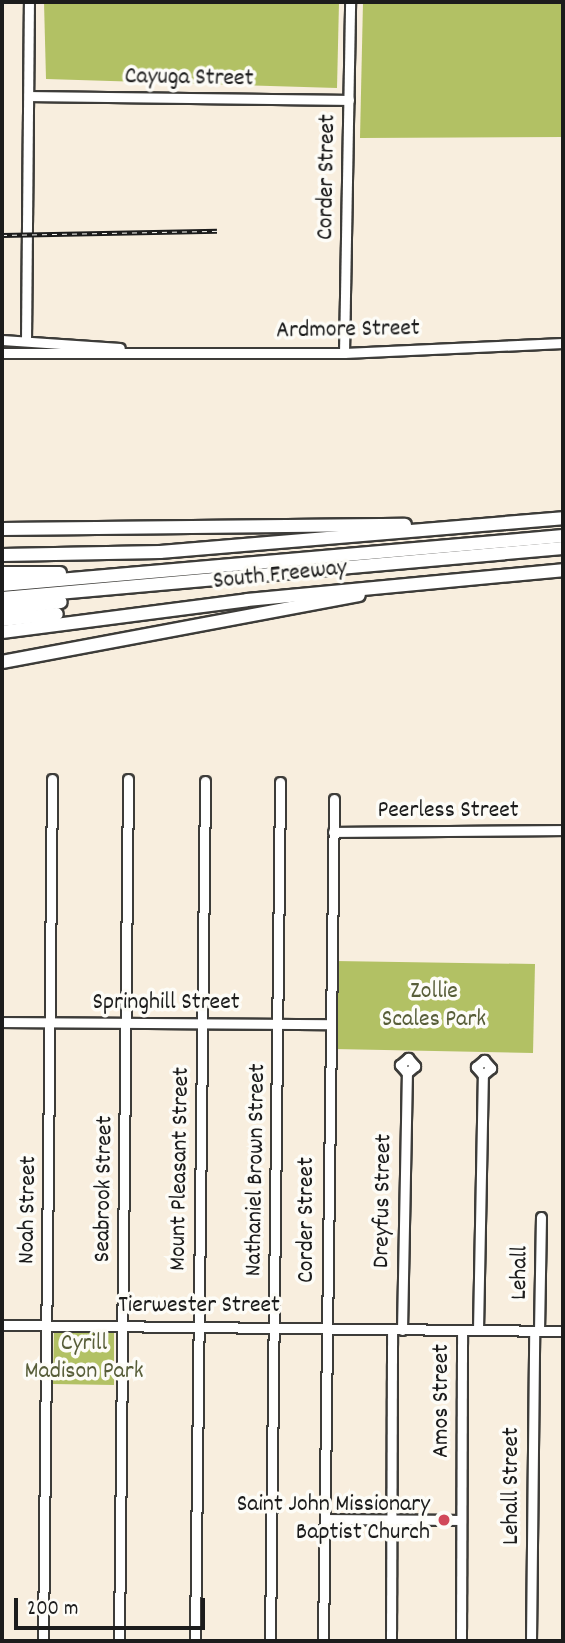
<!DOCTYPE html>
<html>
<head>
<meta charset="utf-8">
<style>
  body { margin:0 }
  #map { position:relative; width:565px; height:1643px; overflow:hidden; background:#f8eede; font-family:Dekko,sans-serif }
  div>[style] { position:absolute }
  [style*='--x'] { left:calc(var(--x)*1px); top:calc(var(--y)*1px); width:calc(var(--w)*1px); rotate:calc(var(--a)*1deg) }
  .green>* { inset:0; background:#b2c164 }
  .roads { filter:drop-shadow(2px 0 #3d3c39) drop-shadow(-2px 0 #3d3c39) drop-shadow(0 2px #3d3c39) drop-shadow(0 -2px #3d3c39) }
  .minor>* { height:9px; margin:-4.5px; padding:0 4.5px; transform-origin:4.5px; border-radius:4.5px; background:#fff }
  .highway>* { height:12px; margin:-6px; padding:0 6px; transform-origin:6px; border-radius:6px; background:#fff }
  .rail>* { height:4.5px; margin-top:-2.25px; transform-origin:0; background:repeating-linear-gradient(90deg,#fdfcf7 0 5px,#1c1c1c 0 10px); box-sizing:border-box; border-block:2px solid #1c1c1c }
  .dots>* { width:19px; height:19px; translate:-50% -50%; box-sizing:border-box; border:4px solid #fdfcf7; border-radius:50% }
  span { translate:-50% -50%; white-space:nowrap; text-align:center; line-height:1.15; -webkit-text-stroke:7px #fdfcf7; paint-order:stroke }
  .street-label { font-size:24px; color:#1c1c1c }
  .park-label { font-size:24px; color:#585e39 }
  .poi-label { font-size:24px; color:#1c1c1c }
  .right { translate:-100% -50%; text-align:right }
  .frame { position:absolute; inset:0; border:4px solid #1c1c1c; pointer-events:none }
  .scale { position:absolute; left:14px; top:1598px; width:191px; height:32px; box-sizing:border-box; border:4px solid #1c1c1c; border-top:0; padding-left:9px; font-size:21px; line-height:24px; white-space:nowrap; color:#1c1c1c; -webkit-text-stroke:5px #fdfcf7; paint-order:stroke }
</style>
</head>
<body>
<div id="map">
  <div class="green">
    <div style="clip-path:polygon(44px 2px,339px 2px,337px 88px,46px 79px)"></div>
    <div style="clip-path:polygon(363px 2px,561px 2px,563px 137px,360px 138px)"></div>
    <div style="clip-path:polygon(335px 961px,535px 964px,533px 1053px,334px 1049px)"></div>
    <div style="clip-path:polygon(54px 1332px,114px 1332px,114px 1385px,53px 1384px)"></div>
  </div>
  <div class="roads">
    <div class="minor">
      <div style="--x:30;--y:96;--w:319;--a:0.7"></div>
      <div style="--x:2;--y:340;--w:118;--a:3.9"></div>
      <div style="--x:26;--y:340;--w:338;--a:-89.5"></div>
      <div style="--x:2;--y:353;--w:342;--a:0"></div>
      <div style="--x:344;--y:353;--w:219;--a:-2.6"></div>
      <div style="--x:344;--y:353;--w:351;--a:-89"></div>
      <div style="--x:333;--y:832;--w:230;--a:-0.5"></div>
      <div style="--x:2;--y:1022;--w:327;--a:0.4"></div>
      <div style="--x:2;--y:1325;--w:561;--a:0.61"></div>
      <div style="--x:402;--y:1330;--w:257;--a:-88.9"></div>
      <div style="--x:407;--y:1073;--w:11;--a:-131"></div>
      <div style="--x:400;--y:1065;--w:11;--a:-41"></div>
      <div style="--x:408;--y:1058;--w:11;--a:49"></div>
      <div style="--x:415;--y:1066;--w:11;--a:139"></div>
      <div style="--x:478;--y:1330;--w:255;--a:-88.9"></div>
      <div style="--x:483;--y:1075;--w:11;--a:-131"></div>
      <div style="--x:476;--y:1067;--w:11;--a:-41"></div>
      <div style="--x:484;--y:1060;--w:11;--a:49"></div>
      <div style="--x:491;--y:1068;--w:11;--a:139"></div>
      <div style="--x:539;--y:1331;--w:114;--a:-89"></div>
      <div style="--x:325;--y:1519;--w:136;--a:0.4"></div>
      <div style="--x:43;--y:1641;--w:862;--a:-89.4"></div>
      <div style="--x:119;--y:1641;--w:862;--a:-89.4"></div>
      <div style="--x:195;--y:1641;--w:860;--a:-89.33"></div>
      <div style="--x:270;--y:1641;--w:859;--a:-89.33"></div>
      <div style="--x:323;--y:1641;--w:842;--a:-89.25"></div>
      <div style="--x:391;--y:1641;--w:312;--a:-89.8"></div>
      <div style="--x:461;--y:1641;--w:311;--a:-89.8"></div>
      <div style="--x:531;--y:1641;--w:310;--a:-89.4"></div>
    </div>
    <div class="highway">
      <div style="--x:2;--y:529;--w:403;--a:-0.6"></div>
      <div style="--x:2;--y:555;--w:158;--a:-1.1"></div>
      <div style="--x:160;--y:552;--w:404;--a:-4.8"></div>
      <div style="--x:2;--y:573;--w:58;--a:0"></div>
      <div style="--x:2;--y:585;--w:563;--a:-4.99"></div>
      <div style="--x:2;--y:598;--w:563;--a:-5.09"></div>
      <div style="--x:2;--y:609;--w:59;--a:-6.8"></div>
      <div style="--x:2;--y:620;--w:55;--a:-6.2"></div>
      <div style="--x:2;--y:632;--w:247;--a:-7.4"></div>
      <div style="--x:247;--y:600;--w:317;--a:-5.4"></div>
      <div style="--x:2;--y:662;--w:363;--a:-10.6"></div>
    </div>
  </div>
  <div class="rail">
    <div style="--x:2;--y:235;--w:215;--a:-1.1"></div>
  </div>
  <div class="dots">
    <div style="left:444px;top:1520px;background:#d1495b"></div>
  </div>
  <div class="street-label">
    <span style="left:189px;top:79px;rotate:1deg">Cayuga Street</span>
    <span style="left:328px;top:177px;rotate:-89deg">Corder Street</span>
    <span style="left:348px;top:331px;rotate:-1deg">Ardmore Street</span>
    <span style="left:280px;top:576px;rotate:-6deg">South Freeway</span>
    <span style="left:448px;top:812px">Peerless Street</span>
    <span style="left:166px;top:1004px">Springhill Street</span>
    <span style="left:181px;top:1169px;rotate:-89deg">Mount Pleasant Street</span>
    <span style="left:257px;top:1170px;rotate:-89deg">Nathaniel Brown Street</span>
    <span style="left:105px;top:1189px;rotate:-89deg">Seabrook Street</span>
    <span style="left:384px;top:1201px;rotate:-89deg">Dreyfus Street</span>
    <span style="left:29px;top:1210px;rotate:-89deg">Noah Street</span>
    <span style="left:308px;top:1220px;rotate:-90deg">Corder Street</span>
    <span style="left:521px;top:1273px;rotate:-89deg">Lehall</span>
    <span style="left:199px;top:1307px">Tierwester Street</span>
    <span style="left:443px;top:1401px;rotate:-90deg">Amos Street</span>
    <span style="left:513px;top:1486px;rotate:-90deg">Lehall Street</span>
  </div>
  <div class="park-label">
    <span style="left:434px;top:1007px">Zollie<br>Scales Park</span>
    <span style="left:84px;top:1359px">Cyrill<br>Madison Park</span>
  </div>
  <div class="poi-label">
    <span class="right" style="left:430px;top:1520px">Saint John Missionary<br>Baptist Church</span>
  </div>
  <div class="frame"></div>
  <div class="scale">200 m</div>
</div>
</body>
</html>
